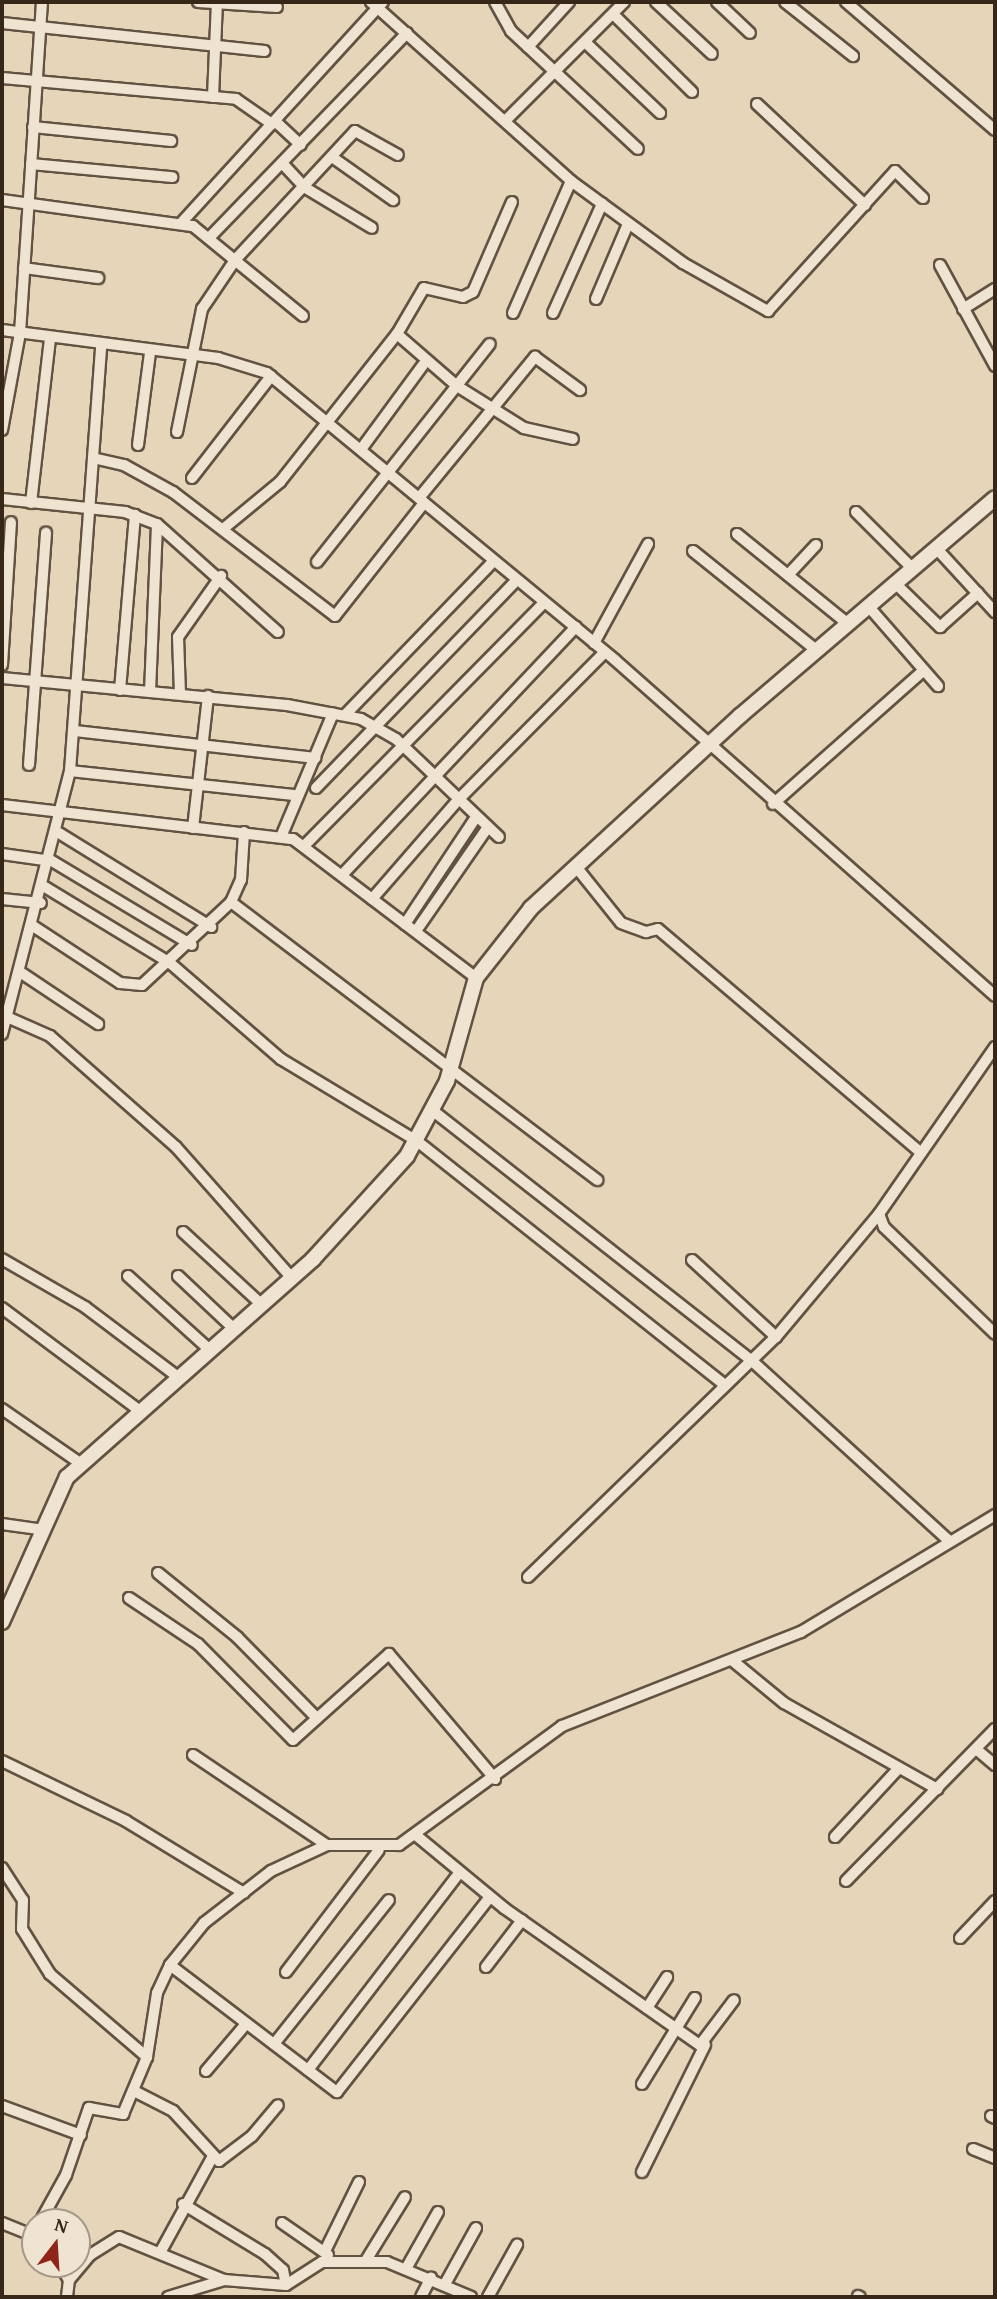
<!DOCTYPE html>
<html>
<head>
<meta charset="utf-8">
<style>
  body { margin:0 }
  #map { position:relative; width:997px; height:2299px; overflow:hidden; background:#e6d5b9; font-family:"Gentium Book Plus",serif }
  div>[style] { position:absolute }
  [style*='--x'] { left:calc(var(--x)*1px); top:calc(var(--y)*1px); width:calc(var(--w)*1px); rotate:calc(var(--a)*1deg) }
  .roads { filter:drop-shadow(2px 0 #625241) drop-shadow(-2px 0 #625241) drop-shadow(0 2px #625241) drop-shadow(0 -2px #625241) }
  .street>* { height:10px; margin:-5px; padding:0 5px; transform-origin:5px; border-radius:5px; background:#efe4d2 }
  .secondary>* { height:14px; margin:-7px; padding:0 7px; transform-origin:7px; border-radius:7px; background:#efe4d2 }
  span { translate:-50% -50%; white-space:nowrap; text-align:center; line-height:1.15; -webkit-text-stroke:5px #efe4d2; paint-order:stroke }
  .frame { position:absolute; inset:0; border:4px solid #362719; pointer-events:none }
  .north { position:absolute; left:21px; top:2208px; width:70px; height:70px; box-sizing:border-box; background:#efe4d2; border:2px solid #a59888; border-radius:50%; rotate:17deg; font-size:19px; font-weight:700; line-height:28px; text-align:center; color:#362719 }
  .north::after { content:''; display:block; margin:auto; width:24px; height:32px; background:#8f2418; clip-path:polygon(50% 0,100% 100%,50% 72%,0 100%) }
</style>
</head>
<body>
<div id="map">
  <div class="roads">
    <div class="street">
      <div style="--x:198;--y:2;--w:79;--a:3.6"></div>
      <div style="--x:371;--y:2;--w:268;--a:41.8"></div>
      <div style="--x:571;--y:181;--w:139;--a:36.2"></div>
      <div style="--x:683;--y:263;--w:98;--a:29.5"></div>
      <div style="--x:768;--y:311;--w:189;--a:-47.8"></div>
      <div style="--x:895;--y:171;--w:39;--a:44"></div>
      <div style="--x:495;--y:2;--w:33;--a:61"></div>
      <div style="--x:511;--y:31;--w:173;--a:42.9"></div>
      <div style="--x:656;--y:2;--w:76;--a:42.9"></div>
      <div style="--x:717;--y:2;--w:45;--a:43.2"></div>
      <div style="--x:785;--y:2;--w:87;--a:38.5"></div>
      <div style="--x:846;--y:2;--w:196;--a:40.7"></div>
      <div style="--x:613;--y:14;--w:111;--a:44.6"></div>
      <div style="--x:2;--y:23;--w:264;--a:6.1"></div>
      <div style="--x:586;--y:43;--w:102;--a:43.4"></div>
      <div style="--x:528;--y:47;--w:61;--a:-47.7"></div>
      <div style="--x:2;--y:78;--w:235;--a:5.1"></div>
      <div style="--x:236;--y:99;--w:44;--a:34.8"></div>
      <div style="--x:213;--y:97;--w:95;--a:-87.6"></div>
      <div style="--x:757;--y:104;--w:148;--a:43.1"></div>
      <div style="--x:506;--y:120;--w:167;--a:-45"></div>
      <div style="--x:275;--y:121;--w:35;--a:43"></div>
      <div style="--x:33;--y:127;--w:139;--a:5.8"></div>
      <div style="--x:332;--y:157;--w:75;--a:35.2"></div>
      <div style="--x:282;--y:163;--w:33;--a:47"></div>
      <div style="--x:304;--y:187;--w:79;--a:31.1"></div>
      <div style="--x:31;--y:164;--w:142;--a:5.3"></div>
      <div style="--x:2;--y:200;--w:193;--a:7.8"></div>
      <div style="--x:193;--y:226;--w:142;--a:39.3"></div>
      <div style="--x:182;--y:222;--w:298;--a:-47.6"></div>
      <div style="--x:209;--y:238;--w:285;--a:-46"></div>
      <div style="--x:940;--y:265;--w:115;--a:61.4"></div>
      <div style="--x:24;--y:268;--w:75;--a:7.7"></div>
      <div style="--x:596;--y:299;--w:82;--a:-66.9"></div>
      <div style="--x:963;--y:309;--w:38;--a:-32"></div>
      <div style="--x:513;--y:313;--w:144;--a:-66.3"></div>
      <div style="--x:553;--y:313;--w:120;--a:-65.8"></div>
      <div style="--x:2;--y:330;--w:218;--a:7.4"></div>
      <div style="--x:218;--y:358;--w:51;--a:17"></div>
      <div style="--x:267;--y:373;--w:451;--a:39.5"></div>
      <div style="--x:615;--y:660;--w:507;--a:41.48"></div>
      <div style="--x:397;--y:334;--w:79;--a:40.9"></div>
      <div style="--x:457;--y:386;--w:79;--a:32.1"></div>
      <div style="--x:524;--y:428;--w:50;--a:12.7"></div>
      <div style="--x:2;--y:430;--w:99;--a:-79.5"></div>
      <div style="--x:20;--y:333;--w:332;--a:-86.2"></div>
      <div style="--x:177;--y:432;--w:126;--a:-78.5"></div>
      <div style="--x:202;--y:309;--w:59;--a:-56"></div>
      <div style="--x:235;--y:260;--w:176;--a:-47.1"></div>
      <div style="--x:355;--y:131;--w:49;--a:29.2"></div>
      <div style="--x:138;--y:445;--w:94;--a:-82.6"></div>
      <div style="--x:362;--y:448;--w:103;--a:-53.7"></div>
      <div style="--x:93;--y:458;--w:32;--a:13"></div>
      <div style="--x:124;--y:465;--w:56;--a:28.9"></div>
      <div style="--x:173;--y:492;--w:204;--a:37.4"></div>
      <div style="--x:335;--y:616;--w:144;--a:-51.8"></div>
      <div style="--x:192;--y:478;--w:129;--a:-52.2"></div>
      <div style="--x:419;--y:498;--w:183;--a:-50.6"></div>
      <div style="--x:535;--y:357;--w:56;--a:36.3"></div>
      <div style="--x:2;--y:499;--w:124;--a:6"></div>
      <div style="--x:125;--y:512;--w:34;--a:21"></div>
      <div style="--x:157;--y:524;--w:162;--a:41.8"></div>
      <div style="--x:31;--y:503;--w:166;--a:-83.4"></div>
      <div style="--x:856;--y:512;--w:79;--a:45"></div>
      <div style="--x:223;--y:529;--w:74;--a:-39.5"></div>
      <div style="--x:280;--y:482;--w:189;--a:-51.7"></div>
      <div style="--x:397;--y:334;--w:53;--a:-59.6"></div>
      <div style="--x:424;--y:288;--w:40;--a:13"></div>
      <div style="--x:463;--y:297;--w:11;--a:-27"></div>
      <div style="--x:473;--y:292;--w:98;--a:-66.6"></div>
      <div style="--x:737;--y:534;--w:143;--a:39"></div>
      <div style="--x:937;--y:549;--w:86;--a:47.4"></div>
      <div style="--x:693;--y:551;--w:158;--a:38.8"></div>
      <div style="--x:317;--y:562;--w:278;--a:-51.6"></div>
      <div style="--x:788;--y:575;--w:41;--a:-47"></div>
      <div style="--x:896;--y:584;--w:62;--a:44.3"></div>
      <div style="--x:940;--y:627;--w:51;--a:-41.8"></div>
      <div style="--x:869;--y:607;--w:105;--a:48.9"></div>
      <div style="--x:594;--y:643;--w:113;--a:-61.4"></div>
      <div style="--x:2;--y:665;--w:143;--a:-86.4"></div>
      <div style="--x:2;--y:678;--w:286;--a:5.4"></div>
      <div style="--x:287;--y:705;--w:75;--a:10.7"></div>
      <div style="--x:361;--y:719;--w:40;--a:29.7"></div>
      <div style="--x:396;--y:739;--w:142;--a:43.6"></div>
      <div style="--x:120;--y:690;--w:176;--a:-85.1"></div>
      <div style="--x:150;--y:692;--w:168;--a:-87.6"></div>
      <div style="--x:180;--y:694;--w:57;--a:-92"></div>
      <div style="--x:178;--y:637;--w:75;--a:-54.8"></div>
      <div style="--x:345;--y:715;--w:213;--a:-46"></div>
      <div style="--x:75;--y:731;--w:242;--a:6.4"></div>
      <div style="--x:29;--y:765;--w:233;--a:-85.8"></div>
      <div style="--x:70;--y:771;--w:225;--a:6.1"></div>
      <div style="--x:316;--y:788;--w:288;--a:-46"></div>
      <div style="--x:773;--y:804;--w:200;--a:-41.6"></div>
      <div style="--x:2;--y:805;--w:293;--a:6.7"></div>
      <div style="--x:293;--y:839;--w:230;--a:37.2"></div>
      <div style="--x:193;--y:828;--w:133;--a:-83.5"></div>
      <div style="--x:59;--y:833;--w:179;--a:31.7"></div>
      <div style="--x:281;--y:837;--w:134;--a:-67.2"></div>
      <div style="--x:305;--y:845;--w:340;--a:-45.4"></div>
      <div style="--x:2;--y:854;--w:50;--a:8"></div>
      <div style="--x:52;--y:861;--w:163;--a:31"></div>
      <div style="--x:577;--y:868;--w:70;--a:51.3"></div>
      <div style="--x:621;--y:923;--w:27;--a:20"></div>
      <div style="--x:646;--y:932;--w:12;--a:-14"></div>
      <div style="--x:658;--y:929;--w:343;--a:40.4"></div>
      <div style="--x:342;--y:875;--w:341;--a:-46.7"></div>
      <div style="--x:45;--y:887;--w:146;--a:31.3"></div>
      <div style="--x:170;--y:963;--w:147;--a:40.9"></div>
      <div style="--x:281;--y:1059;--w:159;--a:31.1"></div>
      <div style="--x:417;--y:1141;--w:393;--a:38.4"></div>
      <div style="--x:2;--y:899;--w:39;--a:6"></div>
      <div style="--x:372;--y:899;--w:133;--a:-49"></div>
      <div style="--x:459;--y:799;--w:207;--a:-45.2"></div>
      <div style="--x:231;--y:902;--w:460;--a:37.2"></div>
      <div style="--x:405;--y:924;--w:128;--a:-56.4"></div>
      <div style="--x:33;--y:926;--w:104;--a:33.2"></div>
      <div style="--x:120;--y:983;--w:22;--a:5"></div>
      <div style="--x:142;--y:985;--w:122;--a:-43"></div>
      <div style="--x:231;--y:902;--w:24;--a:-66"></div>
      <div style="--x:241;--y:880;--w:48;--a:-86.4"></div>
      <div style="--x:416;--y:931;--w:126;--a:-55.3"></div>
      <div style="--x:20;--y:972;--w:94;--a:33.7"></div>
      <div style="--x:7;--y:1017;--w:47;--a:23.8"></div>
      <div style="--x:50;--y:1036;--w:168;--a:41.4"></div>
      <div style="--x:176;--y:1147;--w:174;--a:48.5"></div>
      <div style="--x:2;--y:1034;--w:272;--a:-75.5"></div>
      <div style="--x:70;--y:771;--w:426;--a:-85.8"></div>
      <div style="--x:995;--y:1047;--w:203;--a:124.8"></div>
      <div style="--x:879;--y:1214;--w:14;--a:69"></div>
      <div style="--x:884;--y:1227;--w:154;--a:43.9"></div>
      <div style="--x:432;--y:1110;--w:405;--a:38.1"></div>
      <div style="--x:751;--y:1360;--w:267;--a:42.4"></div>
      <div style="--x:183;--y:1232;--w:106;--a:42.7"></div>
      <div style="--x:2;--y:1259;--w:96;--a:30"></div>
      <div style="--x:85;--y:1307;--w:116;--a:37"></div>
      <div style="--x:692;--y:1260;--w:114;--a:42.5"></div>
      <div style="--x:128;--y:1276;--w:110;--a:42.1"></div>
      <div style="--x:178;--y:1276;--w:76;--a:43.4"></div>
      <div style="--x:2;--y:1308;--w:171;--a:36.7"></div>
      <div style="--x:2;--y:1409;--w:95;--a:34.7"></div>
      <div style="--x:2;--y:1524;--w:37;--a:8"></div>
      <div style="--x:158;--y:1573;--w:102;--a:39"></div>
      <div style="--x:237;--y:1637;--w:114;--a:45.4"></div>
      <div style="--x:528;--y:1577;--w:345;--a:-44.1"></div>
      <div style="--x:776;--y:1337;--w:160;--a:-50.1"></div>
      <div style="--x:129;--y:1598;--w:83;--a:33.7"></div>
      <div style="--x:198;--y:1644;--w:135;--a:45.3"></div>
      <div style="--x:293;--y:1740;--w:129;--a:-41.9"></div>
      <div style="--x:389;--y:1654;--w:164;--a:49.7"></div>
      <div style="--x:733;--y:1661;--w:66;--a:39.5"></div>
      <div style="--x:784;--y:1703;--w:176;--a:29.3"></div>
      <div style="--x:976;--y:1749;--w:25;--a:40"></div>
      <div style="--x:193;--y:1755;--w:161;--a:33.9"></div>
      <div style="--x:2;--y:1761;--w:138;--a:25.8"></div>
      <div style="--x:126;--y:1821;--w:138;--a:31.4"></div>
      <div style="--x:417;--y:1836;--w:113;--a:39.6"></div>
      <div style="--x:504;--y:1908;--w:239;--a:35"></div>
      <div style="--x:700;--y:2045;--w:56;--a:-52.9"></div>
      <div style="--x:835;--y:1837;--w:94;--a:-47.2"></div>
      <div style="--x:2;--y:1868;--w:38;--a:57"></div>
      <div style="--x:23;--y:1900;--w:29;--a:92"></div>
      <div style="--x:22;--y:1929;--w:53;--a:58.1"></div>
      <div style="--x:50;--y:1974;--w:128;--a:40.6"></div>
      <div style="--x:846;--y:1881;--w:213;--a:-45.6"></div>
      <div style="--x:960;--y:1938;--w:51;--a:-46.6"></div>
      <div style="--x:170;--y:1965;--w:210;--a:37.3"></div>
      <div style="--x:337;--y:2092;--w:248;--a:-51.9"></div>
      <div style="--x:486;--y:1967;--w:59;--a:-52.5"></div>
      <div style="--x:286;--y:1972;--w:153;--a:-52.7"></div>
      <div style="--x:647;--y:2008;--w:37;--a:-57"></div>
      <div style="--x:274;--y:2044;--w:184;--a:-51.4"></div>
      <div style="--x:308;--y:2070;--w:248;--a:-52.5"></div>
      <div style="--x:206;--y:2071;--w:62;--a:-49.6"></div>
      <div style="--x:642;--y:2084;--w:101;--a:-58.4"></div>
      <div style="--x:134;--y:2091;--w:44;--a:27.1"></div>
      <div style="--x:173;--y:2111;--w:68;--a:47.4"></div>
      <div style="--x:219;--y:2161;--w:41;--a:-37.1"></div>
      <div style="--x:252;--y:2136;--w:40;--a:-50"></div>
      <div style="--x:2;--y:2106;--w:84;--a:20.2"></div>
      <div style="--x:991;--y:2116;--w:4;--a:27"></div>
      <div style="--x:973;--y:2149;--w:24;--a:22"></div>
      <div style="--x:642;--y:2172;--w:142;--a:-63.6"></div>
      <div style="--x:183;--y:2204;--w:96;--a:31.4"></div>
      <div style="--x:265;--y:2254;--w:24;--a:42"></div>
      <div style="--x:283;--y:2270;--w:15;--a:79"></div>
      <div style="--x:286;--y:2285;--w:43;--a:-32.6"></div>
      <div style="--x:322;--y:2262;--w:65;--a:0"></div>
      <div style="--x:387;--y:2262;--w:91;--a:22.6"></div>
      <div style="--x:40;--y:2222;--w:54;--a:-61"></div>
      <div style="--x:66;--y:2175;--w:71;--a:-71.1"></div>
      <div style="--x:89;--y:2108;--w:35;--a:10"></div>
      <div style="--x:123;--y:2114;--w:62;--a:-67.2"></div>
      <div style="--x:147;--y:2057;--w:65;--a:-81.1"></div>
      <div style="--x:157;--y:1993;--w:31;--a:-65"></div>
      <div style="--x:170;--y:1965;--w:54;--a:-51"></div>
      <div style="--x:204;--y:1923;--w:85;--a:-37.8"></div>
      <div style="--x:271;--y:1871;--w:62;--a:-24.9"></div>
      <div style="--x:327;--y:1845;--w:72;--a:0"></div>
      <div style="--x:399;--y:1845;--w:202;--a:-36.1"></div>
      <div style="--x:562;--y:1726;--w:257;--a:-21.5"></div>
      <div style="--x:801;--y:1632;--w:227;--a:-31.1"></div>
      <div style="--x:2;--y:2223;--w:35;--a:22"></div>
      <div style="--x:282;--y:2223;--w:56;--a:34.8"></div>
      <div style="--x:161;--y:2251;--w:108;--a:-61.3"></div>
      <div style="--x:325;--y:2251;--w:77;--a:-63.8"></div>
      <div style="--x:365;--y:2262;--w:76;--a:-58.4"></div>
      <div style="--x:60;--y:2264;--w:18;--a:61"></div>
      <div style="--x:69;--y:2280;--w:17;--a:97"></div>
      <div style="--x:407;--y:2267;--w:63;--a:-60.6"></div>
      <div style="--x:69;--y:2280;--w:33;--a:-50"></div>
      <div style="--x:90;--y:2255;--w:34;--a:-32"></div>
      <div style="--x:119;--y:2237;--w:113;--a:22.3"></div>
      <div style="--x:445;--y:2284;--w:64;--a:-61"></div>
      <div style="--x:858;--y:2296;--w:2;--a:27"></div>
      <div style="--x:168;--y:2297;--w:59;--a:-16.9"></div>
      <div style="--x:224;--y:2280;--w:62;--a:4.6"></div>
      <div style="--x:421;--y:2297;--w:22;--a:-63"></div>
      <div style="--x:488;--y:2297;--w:60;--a:-60.9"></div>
    </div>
    <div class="secondary">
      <div style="--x:2;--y:1622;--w:159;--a:-65.9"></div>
      <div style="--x:67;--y:1477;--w:329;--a:-41.5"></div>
      <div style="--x:313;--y:1259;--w:139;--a:-47.6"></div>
      <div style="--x:407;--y:1156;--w:85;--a:-61.9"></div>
      <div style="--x:447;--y:1081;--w:107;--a:-74.3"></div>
      <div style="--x:476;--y:978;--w:89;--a:-51.8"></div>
      <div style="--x:531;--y:908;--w:284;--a:-42.6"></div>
      <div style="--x:740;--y:716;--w:335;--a:-40.5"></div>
    </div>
  </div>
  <div class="frame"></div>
  <div class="north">N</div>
</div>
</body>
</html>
